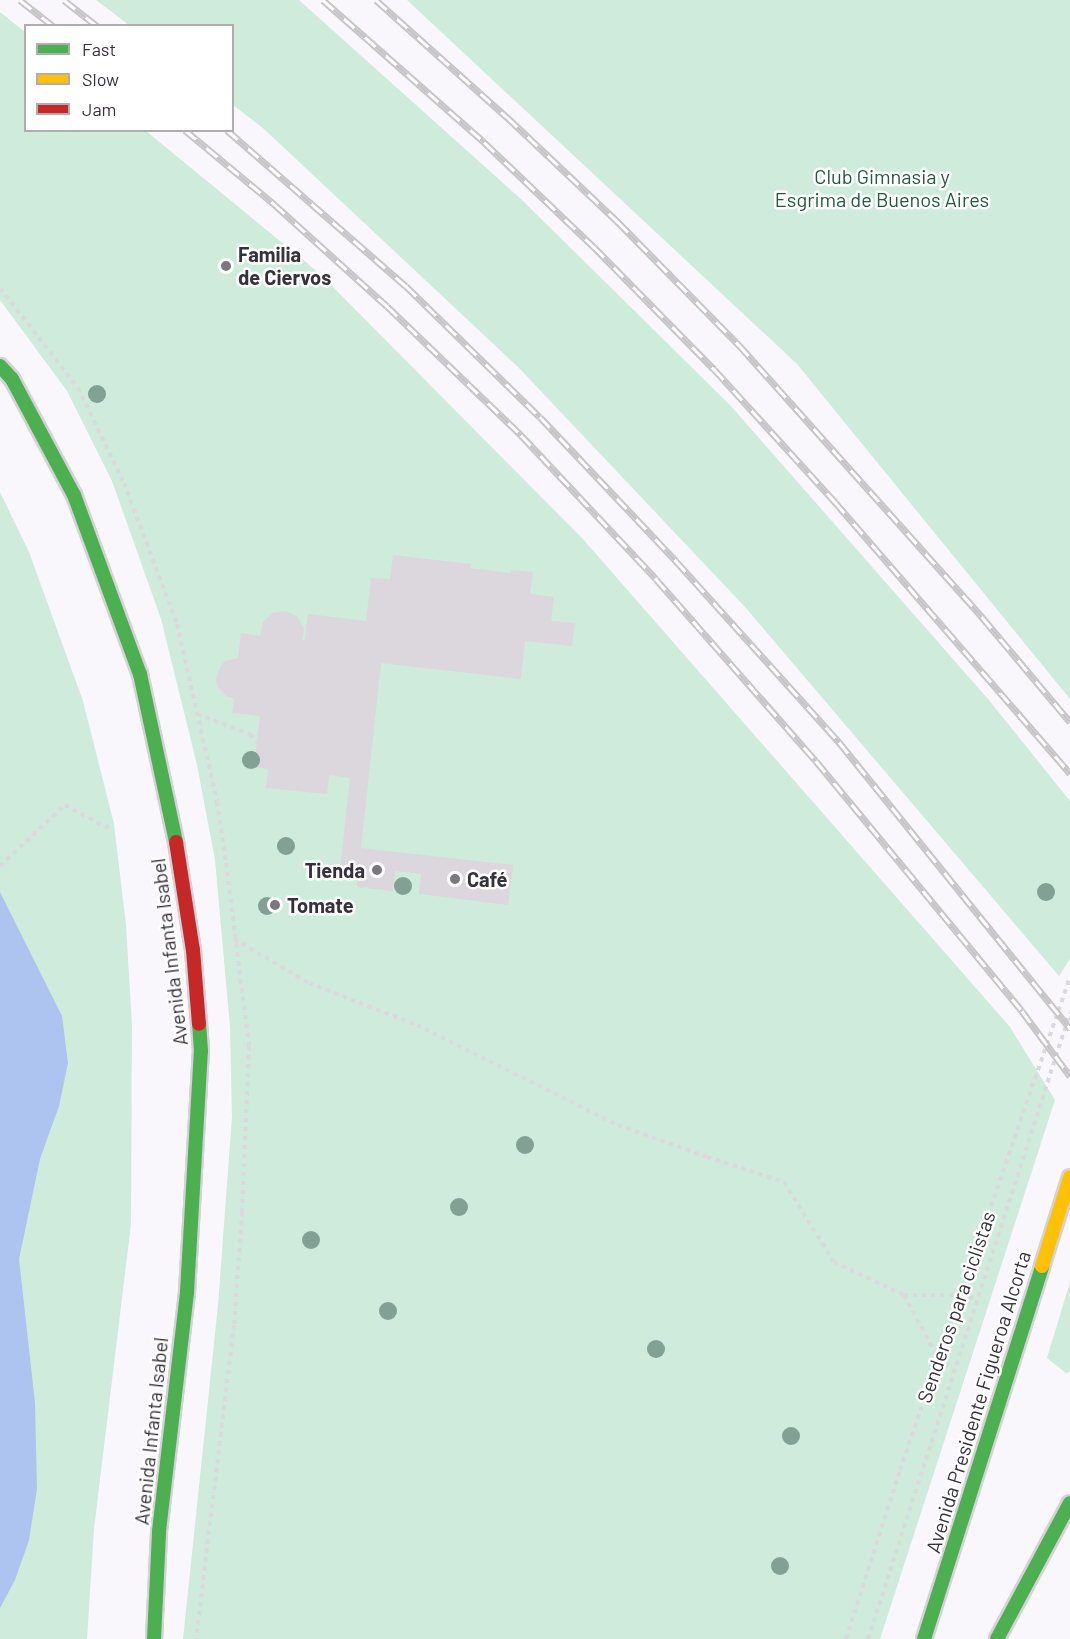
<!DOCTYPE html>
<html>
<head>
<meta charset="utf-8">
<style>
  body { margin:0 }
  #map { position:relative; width:1070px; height:1639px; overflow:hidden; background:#f9f7fc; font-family:Barlow,sans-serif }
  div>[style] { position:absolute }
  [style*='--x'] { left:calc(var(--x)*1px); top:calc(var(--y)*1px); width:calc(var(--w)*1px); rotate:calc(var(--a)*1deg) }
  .green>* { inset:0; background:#ceebdc }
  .water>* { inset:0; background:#acc4ef }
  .building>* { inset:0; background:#dcd7dc }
  .path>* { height:4px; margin-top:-2px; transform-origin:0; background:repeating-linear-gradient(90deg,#dad9db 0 4.5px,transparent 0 9px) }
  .roads { filter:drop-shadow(2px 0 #d4d2d8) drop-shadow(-2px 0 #d4d2d8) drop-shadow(0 2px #d4d2d8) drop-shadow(0 -2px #d4d2d8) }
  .fast>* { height:14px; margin:-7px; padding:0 7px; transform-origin:7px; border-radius:7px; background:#4caf50 }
  .slow>* { height:14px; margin:-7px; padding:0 7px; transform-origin:7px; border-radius:7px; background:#ffc107 }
  .jam>* { height:14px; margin:-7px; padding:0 7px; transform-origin:7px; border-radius:7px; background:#c62828 }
  .rail>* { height:7px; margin-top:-3.5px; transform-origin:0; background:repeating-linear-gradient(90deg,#fff 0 14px,#c6c5c7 0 28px); box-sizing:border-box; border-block:2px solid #c6c5c7 }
  .trees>* { width:18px; height:18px; margin:-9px; border-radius:50%; background:#82a094 }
  .dots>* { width:16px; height:16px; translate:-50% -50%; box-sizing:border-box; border:3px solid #fff; border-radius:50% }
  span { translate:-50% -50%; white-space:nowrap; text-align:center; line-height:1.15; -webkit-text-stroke:5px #fff; paint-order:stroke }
  .park-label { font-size:20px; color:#21593e }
  .poi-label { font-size:20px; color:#36323b; font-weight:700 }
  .left { translate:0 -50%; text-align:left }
  .right { translate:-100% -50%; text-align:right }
  .street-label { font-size:20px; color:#36323b }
  .legend { position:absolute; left:24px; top:24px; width:210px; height:108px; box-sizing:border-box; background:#fff; border:2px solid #afadb1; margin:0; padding:8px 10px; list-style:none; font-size:18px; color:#36323b }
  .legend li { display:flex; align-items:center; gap:12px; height:30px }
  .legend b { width:30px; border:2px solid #afadb1 }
</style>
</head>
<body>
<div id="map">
  <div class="green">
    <div style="clip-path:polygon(96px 0,299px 0,522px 200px,730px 405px,988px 699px,1070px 801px,1070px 959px,1059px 976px,745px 607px,519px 368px,264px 129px,233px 105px,232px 26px,129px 25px)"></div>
    <div style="clip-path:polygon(407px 0,1070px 0,1070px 699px,797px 364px)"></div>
    <div style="clip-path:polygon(0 12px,25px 32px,26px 130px,146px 131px,319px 273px,582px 538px,1010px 1027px,1055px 1100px,880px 1639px,183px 1639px,218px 1305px,232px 1117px,230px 1027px,215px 860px,197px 765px,161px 619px,112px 481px,67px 391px,0 300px)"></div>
    <div style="clip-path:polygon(0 492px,29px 552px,83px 701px,114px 824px,126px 925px,132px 1025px,131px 1224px,94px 1529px,87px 1639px,0 1639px)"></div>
    <div style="clip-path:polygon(1070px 1282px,1070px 1372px,1066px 1373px,1047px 1358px)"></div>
  </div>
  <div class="water">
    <div style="clip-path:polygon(0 892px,62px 1016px,68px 1063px,59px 1106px,40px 1159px,19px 1259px,35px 1403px,37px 1489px,29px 1540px,15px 1580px,0 1608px)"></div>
  </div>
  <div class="building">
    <div style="clip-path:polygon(393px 555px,471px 564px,470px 568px,511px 573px,511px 570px,533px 572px,530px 594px,554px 597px,551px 621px,575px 623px,572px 646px,525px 641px,521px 679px,381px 663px,361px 848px,513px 865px,508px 905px,419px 894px,421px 874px,395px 871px,393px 891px,357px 887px,358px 872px,340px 870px,350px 778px,329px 775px,327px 794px,266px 788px,268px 769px,254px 767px,260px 716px,232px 713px,234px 698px,227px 697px,218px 687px,216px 680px,220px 667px,225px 661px,238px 658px,241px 633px,260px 636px,263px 622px,272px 613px,286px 611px,298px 617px,304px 629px,302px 640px,305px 640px,308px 614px,366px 621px,371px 578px,390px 579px)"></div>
  </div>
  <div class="path">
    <div style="--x:0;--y:288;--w:127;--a:52"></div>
    <div style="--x:78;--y:388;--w:106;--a:64.2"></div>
    <div style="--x:124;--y:483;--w:151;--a:69.4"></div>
    <div style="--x:177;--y:624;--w:182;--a:77.3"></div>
    <div style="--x:217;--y:802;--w:62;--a:81.6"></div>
    <div style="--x:226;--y:863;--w:184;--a:82.8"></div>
    <div style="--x:249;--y:1046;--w:166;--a:92.4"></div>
    <div style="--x:242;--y:1212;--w:113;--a:94"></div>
    <div style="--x:234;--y:1325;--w:316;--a:96.9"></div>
    <div style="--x:197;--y:714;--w:57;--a:20.7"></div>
    <div style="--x:250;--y:734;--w:11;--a:49"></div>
    <div style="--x:0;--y:866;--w:89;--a:-43.2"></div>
    <div style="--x:65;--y:805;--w:46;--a:28.8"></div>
    <div style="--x:105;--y:827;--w:9;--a:-18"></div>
    <div style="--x:234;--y:939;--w:87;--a:30.4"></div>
    <div style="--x:309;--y:983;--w:116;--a:21.3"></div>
    <div style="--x:417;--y:1025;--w:225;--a:26.5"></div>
    <div style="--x:618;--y:1125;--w:95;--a:19.8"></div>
    <div style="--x:707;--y:1157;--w:81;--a:18"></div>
    <div style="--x:784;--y:1182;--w:94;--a:58"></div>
    <div style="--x:834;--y:1262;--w:77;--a:25.2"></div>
    <div style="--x:904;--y:1295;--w:72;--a:61.6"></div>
    <div style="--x:938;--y:1358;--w:20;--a:37"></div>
    <div style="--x:904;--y:1295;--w:56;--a:0"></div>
    <div style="--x:960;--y:1295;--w:17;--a:13"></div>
    <div style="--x:846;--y:1639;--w:177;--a:-72.3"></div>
    <div style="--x:900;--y:1470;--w:521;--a:-70.97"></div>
    <div style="--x:868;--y:1639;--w:658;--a:-72.12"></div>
  </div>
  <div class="roads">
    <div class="fast">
      <div style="--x:0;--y:366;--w:18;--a:47"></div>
      <div style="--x:12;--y:379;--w:132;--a:61.9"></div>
      <div style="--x:74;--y:495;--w:191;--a:69.8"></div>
      <div style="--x:140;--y:674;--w:172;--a:77.9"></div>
      <div style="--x:154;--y:1639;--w:108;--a:-87.3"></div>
      <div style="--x:159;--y:1531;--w:241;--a:-83.3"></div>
      <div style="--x:187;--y:1292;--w:241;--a:-86.7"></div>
      <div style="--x:201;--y:1051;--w:27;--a:-94"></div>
      <div style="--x:924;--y:1639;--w:391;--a:-72.4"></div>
      <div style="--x:997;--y:1639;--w:154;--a:-61.8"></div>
    </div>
    <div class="slow">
      <div style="--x:1042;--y:1266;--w:93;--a:-72.5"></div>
    </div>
    <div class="jam">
      <div style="--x:176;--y:842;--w:109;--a:81.1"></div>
      <div style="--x:193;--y:950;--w:74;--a:85.4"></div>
    </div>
  </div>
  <div class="rail">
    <div style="--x:20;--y:0;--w:42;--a:38.2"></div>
    <div style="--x:64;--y:0;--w:42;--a:38.2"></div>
    <div style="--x:323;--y:0;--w:215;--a:41.4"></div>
    <div style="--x:484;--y:142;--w:152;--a:43.7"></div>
    <div style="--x:594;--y:247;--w:171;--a:45.5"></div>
    <div style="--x:714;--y:369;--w:180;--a:47.7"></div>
    <div style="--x:835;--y:502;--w:359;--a:49.1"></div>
    <div style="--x:376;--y:0;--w:176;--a:41.8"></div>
    <div style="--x:507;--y:117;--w:153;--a:43.4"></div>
    <div style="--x:618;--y:222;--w:173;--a:45.5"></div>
    <div style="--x:739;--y:345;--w:365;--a:48.2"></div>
    <div style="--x:982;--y:617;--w:137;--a:50"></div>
    <div style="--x:185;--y:130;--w:116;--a:39.7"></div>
    <div style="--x:274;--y:204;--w:152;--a:42.1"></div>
    <div style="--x:387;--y:306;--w:186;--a:43.9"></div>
    <div style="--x:521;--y:435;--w:197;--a:46.8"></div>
    <div style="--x:656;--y:579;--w:242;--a:48.7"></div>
    <div style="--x:816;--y:761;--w:324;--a:50.5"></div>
    <div style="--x:1022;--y:1011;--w:81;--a:53.6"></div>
    <div style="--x:227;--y:130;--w:237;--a:41.1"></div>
    <div style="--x:406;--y:286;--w:187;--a:44.4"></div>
    <div style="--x:540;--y:417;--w:198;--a:46.6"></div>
    <div style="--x:676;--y:561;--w:244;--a:48"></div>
    <div style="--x:839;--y:742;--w:368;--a:51.1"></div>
  </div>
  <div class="trees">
    <div style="left:97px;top:394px"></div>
    <div style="left:251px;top:760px"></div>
    <div style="left:286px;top:846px"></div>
    <div style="left:403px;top:886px"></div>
    <div style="left:1046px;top:892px"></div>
    <div style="left:267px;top:906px"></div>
    <div style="left:525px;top:1145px"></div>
    <div style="left:459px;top:1207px"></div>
    <div style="left:311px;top:1240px"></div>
    <div style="left:388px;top:1311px"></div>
    <div style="left:656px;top:1349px"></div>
    <div style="left:791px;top:1436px"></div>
    <div style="left:780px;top:1566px"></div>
  </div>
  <div class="dots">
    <div style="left:226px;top:266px;background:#7a777f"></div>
    <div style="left:377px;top:870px;background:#7a777f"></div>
    <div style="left:455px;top:879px;background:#7a777f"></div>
    <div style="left:275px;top:905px;background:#7a777f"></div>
  </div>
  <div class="park-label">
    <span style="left:882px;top:188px">Club Gimnasia y<br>Esgrima de Buenos Aires</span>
  </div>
  <div class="poi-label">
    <span class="left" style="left:238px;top:266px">Familia<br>de Ciervos</span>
    <span class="right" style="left:365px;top:870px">Tienda</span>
    <span class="left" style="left:467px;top:879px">Café</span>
    <span class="left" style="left:287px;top:905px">Tomate</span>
  </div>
  <div class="street-label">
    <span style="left:169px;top:952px;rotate:-97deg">Avenida Infanta Isabel</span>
    <span style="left:956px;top:1307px;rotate:-71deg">Senderos para ciclistas</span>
    <span style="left:978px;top:1402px;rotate:-73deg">Avenida Presidente Figueroa Alcorta</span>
    <span style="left:151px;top:1431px;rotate:-84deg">Avenida Infanta Isabel</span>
  </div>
  <ul class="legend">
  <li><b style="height:8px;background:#4caf50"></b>Fast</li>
  <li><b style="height:8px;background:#ffc107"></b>Slow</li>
  <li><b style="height:8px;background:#c62828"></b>Jam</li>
  </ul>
</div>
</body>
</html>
